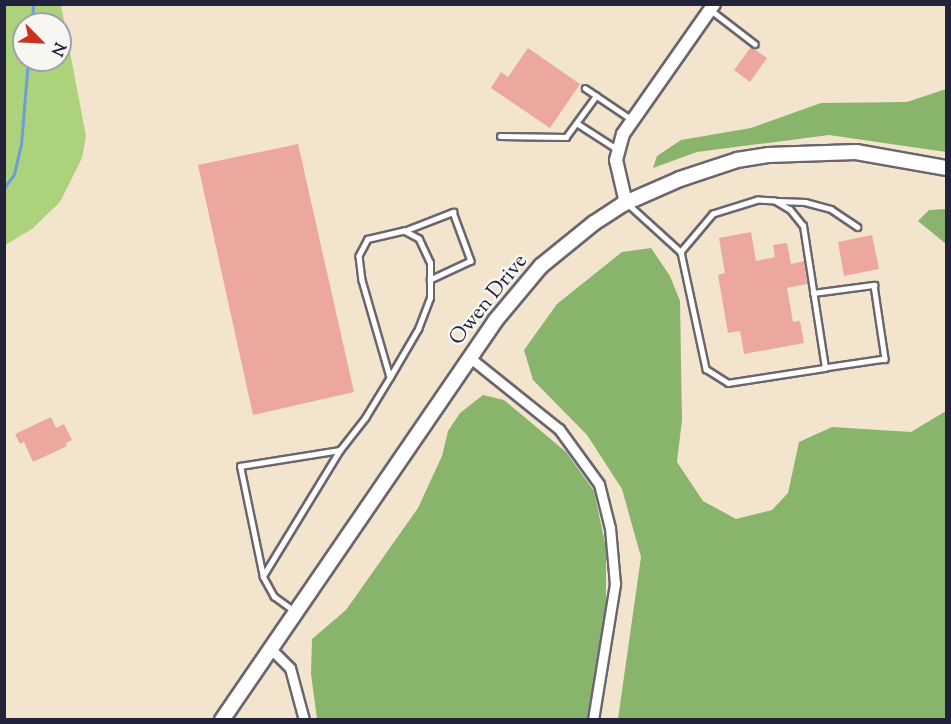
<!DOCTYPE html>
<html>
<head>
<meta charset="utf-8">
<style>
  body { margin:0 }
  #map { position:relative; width:951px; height:724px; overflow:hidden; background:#f3e4ce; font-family:"Sorts Mill Goudy",serif }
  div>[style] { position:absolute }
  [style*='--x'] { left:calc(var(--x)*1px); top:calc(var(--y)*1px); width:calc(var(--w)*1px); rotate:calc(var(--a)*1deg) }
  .green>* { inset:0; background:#acd27c }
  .forest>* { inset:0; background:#89b46c }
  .stream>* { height:3px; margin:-1.5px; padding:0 1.5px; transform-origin:1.5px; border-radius:1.5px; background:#6d9ed7 }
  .building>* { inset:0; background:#eca79f }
  .roads { filter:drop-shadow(2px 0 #6b666e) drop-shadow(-2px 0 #6b666e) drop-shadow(0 2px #6b666e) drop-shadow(0 -2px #6b666e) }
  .lane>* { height:4.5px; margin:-2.25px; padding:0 2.25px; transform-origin:2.25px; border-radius:2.25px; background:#fff }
  .street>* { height:9px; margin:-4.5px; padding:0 4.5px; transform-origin:4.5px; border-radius:4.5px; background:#fff }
  .secondary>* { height:12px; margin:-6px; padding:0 6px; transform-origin:6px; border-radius:6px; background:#fff }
  .primary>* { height:14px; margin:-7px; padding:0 7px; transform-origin:7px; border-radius:7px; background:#fff }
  span { translate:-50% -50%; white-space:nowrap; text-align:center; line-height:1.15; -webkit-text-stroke:5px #f6f6f2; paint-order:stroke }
  .street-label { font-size:21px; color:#22223b }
  .frame { position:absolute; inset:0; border:6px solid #22223b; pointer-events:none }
  .north { position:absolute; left:12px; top:12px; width:60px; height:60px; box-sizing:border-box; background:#f6f6f2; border:2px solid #a1a1a9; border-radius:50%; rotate:114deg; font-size:16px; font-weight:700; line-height:24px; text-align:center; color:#22223b }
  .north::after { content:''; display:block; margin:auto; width:21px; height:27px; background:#c8321e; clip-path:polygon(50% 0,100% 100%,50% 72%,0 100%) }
</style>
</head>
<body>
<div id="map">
  <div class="green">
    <div style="clip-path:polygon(evenodd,5px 4px,61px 5px,86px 136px,82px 158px,60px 202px,32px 229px,5px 245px,5px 4px,24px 24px,60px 24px,60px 60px,24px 60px,24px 24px)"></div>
  </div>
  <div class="forest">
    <div style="clip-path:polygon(946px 89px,946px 152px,829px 135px,697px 152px,653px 168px,657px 156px,681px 140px,751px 128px,821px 103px,907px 102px)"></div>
    <div style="clip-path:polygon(946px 209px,946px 244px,918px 221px,929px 210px)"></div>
    <div style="clip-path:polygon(651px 248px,670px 276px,680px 301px,682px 420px,677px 462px,703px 501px,736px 519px,772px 510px,788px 493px,799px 442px,832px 427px,911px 432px,946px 411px,946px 719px,618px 719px,641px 557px,622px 489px,587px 435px,533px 380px,524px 350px,557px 304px,622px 252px)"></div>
    <div style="clip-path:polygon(483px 395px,504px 400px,566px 452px,594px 491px,606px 548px,606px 621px,588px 719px,317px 719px,311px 674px,312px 639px,346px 610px,418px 508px,442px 456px,448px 431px,460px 413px)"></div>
  </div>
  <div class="stream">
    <div style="--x:32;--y:24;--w:20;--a:-87"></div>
    <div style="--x:4;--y:188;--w:17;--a:-54"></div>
    <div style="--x:14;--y:174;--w:31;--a:-77"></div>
    <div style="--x:21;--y:144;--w:84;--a:-85.2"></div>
  </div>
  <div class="building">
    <div style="clip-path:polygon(751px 47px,767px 58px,750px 82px,734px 70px)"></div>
    <div style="clip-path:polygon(528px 48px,580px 84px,550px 128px,491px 88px,501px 72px,508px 77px)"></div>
    <div style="clip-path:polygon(298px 144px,354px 392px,253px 415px,198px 165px)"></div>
    <div style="clip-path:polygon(751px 232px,756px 261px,775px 257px,773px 245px,787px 243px,791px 264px,804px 261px,807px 284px,787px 288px,793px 322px,800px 321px,804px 343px,744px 354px,740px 331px,728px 333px,718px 275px,725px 273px,719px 238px)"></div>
    <div style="clip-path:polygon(872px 235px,879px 269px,844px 276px,838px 242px)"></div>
    <div style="clip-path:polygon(51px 417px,56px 428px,64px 424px,72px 440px,66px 443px,67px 446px,33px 462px,24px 442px,20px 444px,15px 434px)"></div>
  </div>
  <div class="roads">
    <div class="lane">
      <div style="--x:712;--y:11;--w:54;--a:37.5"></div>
      <div style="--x:585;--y:88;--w:55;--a:34"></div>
      <div style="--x:578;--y:124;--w:46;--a:32.7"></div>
      <div style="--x:500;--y:136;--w:66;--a:0.9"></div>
      <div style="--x:566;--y:137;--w:51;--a:-53.8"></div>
      <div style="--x:778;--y:201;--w:27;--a:2"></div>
      <div style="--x:805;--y:202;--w:27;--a:15"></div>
      <div style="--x:831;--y:209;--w:32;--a:34"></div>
      <div style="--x:628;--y:204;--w:72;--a:42.2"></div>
      <div style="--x:681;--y:252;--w:120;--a:77.9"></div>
      <div style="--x:706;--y:369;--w:26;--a:32"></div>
      <div style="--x:728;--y:383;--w:98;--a:-8.8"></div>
      <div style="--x:825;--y:368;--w:144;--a:-98.8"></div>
      <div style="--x:803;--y:226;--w:21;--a:-129"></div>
      <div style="--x:790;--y:210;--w:17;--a:-149"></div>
      <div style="--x:775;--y:201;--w:17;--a:-177"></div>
      <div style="--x:758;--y:200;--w:47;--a:162.7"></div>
      <div style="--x:713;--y:214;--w:50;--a:130.1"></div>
      <div style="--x:404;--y:231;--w:53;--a:-21.2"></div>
      <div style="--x:453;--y:212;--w:52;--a:69.8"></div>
      <div style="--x:471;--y:261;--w:45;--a:155.1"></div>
      <div style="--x:813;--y:293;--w:62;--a:-7.5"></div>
      <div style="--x:874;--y:285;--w:75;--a:81.5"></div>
      <div style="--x:885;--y:359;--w:61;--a:171.5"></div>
      <div style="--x:263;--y:576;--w:148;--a:-58.6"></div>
      <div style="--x:295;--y:612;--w:26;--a:-144"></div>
      <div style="--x:274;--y:597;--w:23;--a:-119"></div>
      <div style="--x:263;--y:577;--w:113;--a:-101.7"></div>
      <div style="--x:240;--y:466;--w:101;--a:-9.1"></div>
      <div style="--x:340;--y:450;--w:41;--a:-52"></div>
      <div style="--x:365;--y:418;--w:48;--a:-58.6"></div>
      <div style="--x:390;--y:377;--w:56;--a:-59.7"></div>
      <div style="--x:418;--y:329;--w:33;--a:-69"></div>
      <div style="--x:430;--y:298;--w:35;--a:-90"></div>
      <div style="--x:430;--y:263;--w:26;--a:-115"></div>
      <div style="--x:419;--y:239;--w:17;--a:-152"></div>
      <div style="--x:404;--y:231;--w:37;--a:167"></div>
      <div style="--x:368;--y:239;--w:19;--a:118"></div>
      <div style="--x:359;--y:256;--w:24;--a:83"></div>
      <div style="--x:362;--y:280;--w:101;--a:73.9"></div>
    </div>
    <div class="street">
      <div style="--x:469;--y:357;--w:115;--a:38.7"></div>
      <div style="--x:559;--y:429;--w:68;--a:54"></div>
      <div style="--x:599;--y:484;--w:45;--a:76"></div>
      <div style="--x:610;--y:528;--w:56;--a:84.9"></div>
      <div style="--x:615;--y:584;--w:138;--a:99.2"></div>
      <div style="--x:270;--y:648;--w:28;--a:45"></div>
      <div style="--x:290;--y:668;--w:54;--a:74.9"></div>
    </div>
    <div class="secondary">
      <div style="--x:626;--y:203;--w:44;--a:-103.1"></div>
      <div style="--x:616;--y:160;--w:27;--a:-75"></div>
      <div style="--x:623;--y:134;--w:159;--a:-55"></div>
    </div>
    <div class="primary">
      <div style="--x:222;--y:720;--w:483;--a:-55.6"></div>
      <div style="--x:495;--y:321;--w:72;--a:-50.1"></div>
      <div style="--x:541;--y:266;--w:68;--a:-39.1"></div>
      <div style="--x:594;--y:223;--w:35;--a:-33"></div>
      <div style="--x:623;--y:204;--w:62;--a:-23.7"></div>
      <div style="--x:680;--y:179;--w:60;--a:-18.4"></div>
      <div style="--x:737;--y:160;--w:31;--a:-9"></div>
      <div style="--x:768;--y:155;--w:88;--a:-2"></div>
      <div style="--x:856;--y:152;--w:91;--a:10.1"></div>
    </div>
  </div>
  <div class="street-label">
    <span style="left:489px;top:300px;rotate:-51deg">Owen Drive</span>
  </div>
  <div class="frame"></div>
  <div class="north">N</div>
</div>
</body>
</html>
